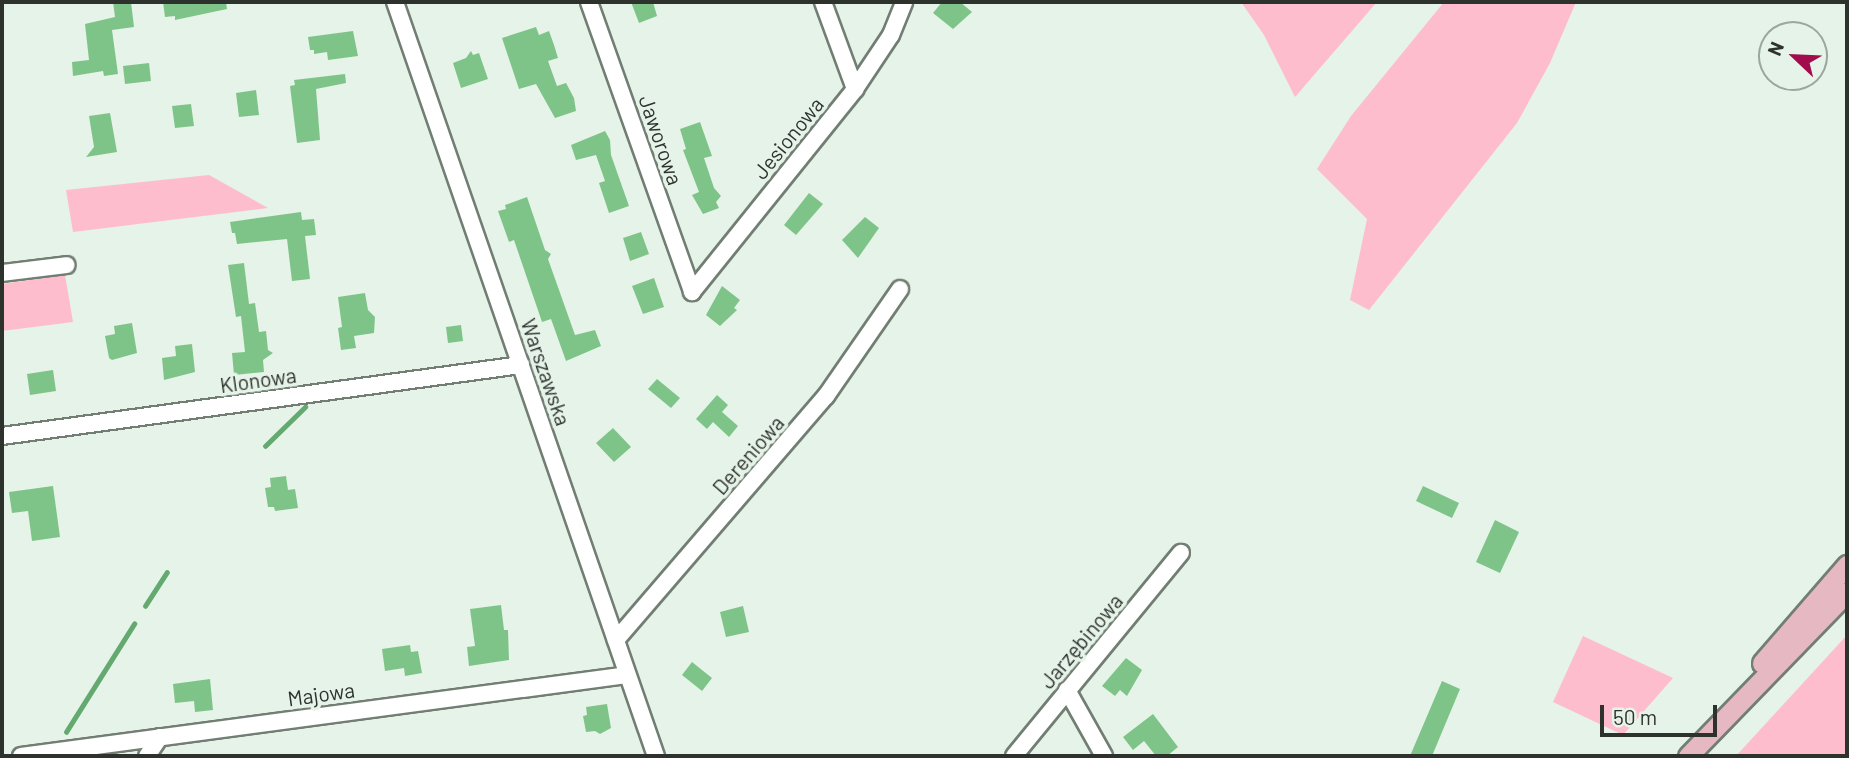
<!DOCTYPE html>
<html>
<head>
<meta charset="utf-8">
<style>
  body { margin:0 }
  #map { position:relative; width:1849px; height:758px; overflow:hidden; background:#e6f3e8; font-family:Barlow,sans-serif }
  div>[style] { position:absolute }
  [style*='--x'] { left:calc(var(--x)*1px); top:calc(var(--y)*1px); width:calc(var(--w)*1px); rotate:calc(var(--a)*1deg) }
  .green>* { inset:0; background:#febdcc }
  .stream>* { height:4.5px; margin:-2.25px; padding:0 2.25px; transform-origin:2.25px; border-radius:2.25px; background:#64a96f }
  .building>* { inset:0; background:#7ec489 }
  .roads { filter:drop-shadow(2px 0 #727e73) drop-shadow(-2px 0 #727e73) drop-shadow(0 2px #727e73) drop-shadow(0 -2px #727e73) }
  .minor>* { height:16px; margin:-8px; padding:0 8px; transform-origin:8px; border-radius:8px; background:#fff }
  .major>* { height:19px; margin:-9.5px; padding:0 9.5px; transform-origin:9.5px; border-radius:9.5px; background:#e5b8c2 }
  span { translate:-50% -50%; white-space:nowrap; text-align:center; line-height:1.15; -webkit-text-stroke:7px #e6f3e8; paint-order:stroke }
  .street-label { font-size:21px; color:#2d322d }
  .frame { position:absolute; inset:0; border:4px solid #2d322d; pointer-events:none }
  .north { position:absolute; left:1758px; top:21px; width:70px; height:70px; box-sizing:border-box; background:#e6f3e8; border:2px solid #9ca69d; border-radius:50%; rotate:293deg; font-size:19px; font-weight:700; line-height:28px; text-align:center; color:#2d322d }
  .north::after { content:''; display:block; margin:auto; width:24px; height:32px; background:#a20c4d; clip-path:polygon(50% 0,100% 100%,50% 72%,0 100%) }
  .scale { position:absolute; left:1600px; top:705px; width:117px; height:32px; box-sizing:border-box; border:4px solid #2d322d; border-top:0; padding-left:9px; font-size:21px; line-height:24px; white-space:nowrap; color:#2d322d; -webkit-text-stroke:5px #e6f3e8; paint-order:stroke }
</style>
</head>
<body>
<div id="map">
  <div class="green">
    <div style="clip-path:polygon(1241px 2px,1377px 2px,1295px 97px,1264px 35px)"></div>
    <div style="clip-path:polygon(1444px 2px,1576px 2px,1550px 63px,1517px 123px,1369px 310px,1350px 300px,1367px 219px,1317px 169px,1351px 116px)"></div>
    <div style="clip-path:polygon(209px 175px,268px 208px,73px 232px,66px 190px)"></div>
    <div style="clip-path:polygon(65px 275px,73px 322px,2px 331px,2px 284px)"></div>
    <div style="clip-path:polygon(1847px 635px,1847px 756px,1736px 756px)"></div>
    <div style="clip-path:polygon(1583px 636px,1673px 678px,1623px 735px,1553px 702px)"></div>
  </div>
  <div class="stream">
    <div style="--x:265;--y:446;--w:56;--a:-44.3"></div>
    <div style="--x:145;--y:606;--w:40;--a:-57.1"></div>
    <div style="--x:66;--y:732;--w:128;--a:-57.8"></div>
  </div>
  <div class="building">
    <div style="clip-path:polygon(113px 2px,131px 2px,134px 27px,112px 30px,118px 74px,104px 76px,103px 71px,73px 76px,72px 62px,89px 60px,85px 24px,115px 17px)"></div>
    <div style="clip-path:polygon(163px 2px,226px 2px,227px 9px,175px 20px,175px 16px,165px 17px)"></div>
    <div style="clip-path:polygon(631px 2px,653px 2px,657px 16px,639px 23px)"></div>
    <div style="clip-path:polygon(942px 2px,960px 2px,972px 12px,953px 29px,933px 13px)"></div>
    <div style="clip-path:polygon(536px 27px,539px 35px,549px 31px,554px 45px,558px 58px,548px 61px,557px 86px,566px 83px,574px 98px,576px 111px,555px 118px,536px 84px,519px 89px,502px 38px)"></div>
    <div style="clip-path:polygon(353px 31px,358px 56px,328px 60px,327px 52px,314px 54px,314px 50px,310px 50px,308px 37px)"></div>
    <div style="clip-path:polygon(471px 51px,473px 55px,479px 53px,488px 79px,461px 88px,453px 63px,466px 58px)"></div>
    <div style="clip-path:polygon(149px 63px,151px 81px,125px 84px,123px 66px)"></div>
    <div style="clip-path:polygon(345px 74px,346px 83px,316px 89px,320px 140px,297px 143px,290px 86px,295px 85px,294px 80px)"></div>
    <div style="clip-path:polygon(256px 90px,259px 115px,239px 117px,236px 93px)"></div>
    <div style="clip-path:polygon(191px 104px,194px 126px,175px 128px,172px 106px)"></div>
    <div style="clip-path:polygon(110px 113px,117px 152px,86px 157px,94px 147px,89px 116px)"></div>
    <div style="clip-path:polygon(700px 122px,712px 156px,704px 158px,714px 188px,721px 196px,716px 202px,719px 208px,703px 214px,692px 195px,699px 192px,683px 150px,686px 149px,680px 129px)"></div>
    <div style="clip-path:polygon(605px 131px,610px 140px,611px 155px,629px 206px,609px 213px,599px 183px,605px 181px,596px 155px,576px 160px,571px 145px)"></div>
    <div style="clip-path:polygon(809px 193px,823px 204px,796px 235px,784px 225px)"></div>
    <div style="clip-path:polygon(527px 197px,545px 250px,551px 254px,548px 259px,575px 335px,595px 330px,601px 346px,566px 361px,551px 319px,542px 322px,514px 240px,509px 242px,498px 211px,506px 209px,505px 205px)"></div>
    <div style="clip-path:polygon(301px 212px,302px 220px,314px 219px,316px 235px,305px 236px,310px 279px,292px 281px,287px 239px,237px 244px,235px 233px,232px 233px,230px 222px)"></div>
    <div style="clip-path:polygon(865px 217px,879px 228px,858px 258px,842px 240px)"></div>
    <div style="clip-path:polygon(641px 232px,649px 254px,630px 261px,623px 238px)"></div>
    <div style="clip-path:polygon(244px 263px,249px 304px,255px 303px,259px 332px,266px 331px,268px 350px,273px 353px,263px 360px,264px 372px,234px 375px,232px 353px,245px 352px,241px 316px,236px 317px,228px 265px)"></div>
    <div style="clip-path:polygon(654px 278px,664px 307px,643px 314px,632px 286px)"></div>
    <div style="clip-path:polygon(722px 286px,740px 300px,734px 308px,737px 310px,720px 326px,706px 315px)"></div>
    <div style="clip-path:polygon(365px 293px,368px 310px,375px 317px,374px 333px,354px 336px,356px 348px,341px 350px,338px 328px,342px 327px,338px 297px)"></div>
    <div style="clip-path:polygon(132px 323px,137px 353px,112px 360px,109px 358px,105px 336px,115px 334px,114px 326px)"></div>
    <div style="clip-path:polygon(461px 325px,463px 341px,448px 343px,446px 327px)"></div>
    <div style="clip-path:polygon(192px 344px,195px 372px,164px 380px,162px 358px,176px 356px,175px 346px)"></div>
    <div style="clip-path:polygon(53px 370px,56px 391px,30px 395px,27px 374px)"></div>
    <div style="clip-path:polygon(657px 379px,680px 398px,671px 408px,648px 389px)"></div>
    <div style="clip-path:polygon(717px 395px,728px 405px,722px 412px,738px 426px,729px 437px,713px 422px,707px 429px,696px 419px)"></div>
    <div style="clip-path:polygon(613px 428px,631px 447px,614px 462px,596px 443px)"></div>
    <div style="clip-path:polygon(286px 476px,288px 490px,295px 489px,298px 508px,275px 511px,274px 507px,268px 507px,265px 488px,271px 487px,270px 478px)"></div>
    <div style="clip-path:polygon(53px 486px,60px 537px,32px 541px,28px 511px,12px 513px,9px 492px)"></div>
    <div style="clip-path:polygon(1423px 486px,1459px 503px,1452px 518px,1416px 501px)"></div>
    <div style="clip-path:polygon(1495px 520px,1519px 532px,1500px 573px,1476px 562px)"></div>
    <div style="clip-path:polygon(501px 605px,504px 630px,508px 630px,509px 660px,469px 666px,467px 647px,475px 646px,470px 609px)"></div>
    <div style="clip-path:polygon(743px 606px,749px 632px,726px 637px,720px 612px)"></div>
    <div style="clip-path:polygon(410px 645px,411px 652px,418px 651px,422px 673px,405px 676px,404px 668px,385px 671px,382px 649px)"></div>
    <div style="clip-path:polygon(1126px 658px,1142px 670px,1127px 696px,1120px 690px,1115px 696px,1102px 686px)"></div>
    <div style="clip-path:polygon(692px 662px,712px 678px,702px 691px,682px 675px)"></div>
    <div style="clip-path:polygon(210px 679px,213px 710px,195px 712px,194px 701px,175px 703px,173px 684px)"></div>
    <div style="clip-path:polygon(1442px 681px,1460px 689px,1432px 756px,1410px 756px)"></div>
    <div style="clip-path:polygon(607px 704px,611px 728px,600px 734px,595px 731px,586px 732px,583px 716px,587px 715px,586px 707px)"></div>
    <div style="clip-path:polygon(1153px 714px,1178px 747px,1167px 756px,1156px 756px,1144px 741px,1133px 750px,1123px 737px)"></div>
  </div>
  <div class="roads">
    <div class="minor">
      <div style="--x:395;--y:2;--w:798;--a:70.91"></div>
      <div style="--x:589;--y:2;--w:308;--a:70.4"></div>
      <div style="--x:823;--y:2;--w:93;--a:69.8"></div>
      <div style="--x:2;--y:273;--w:65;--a:-7"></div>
      <div style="--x:692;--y:292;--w:260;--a:-51.2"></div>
      <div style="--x:855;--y:89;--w:65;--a:-56.3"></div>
      <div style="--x:891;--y:35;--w:35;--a:-68"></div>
      <div style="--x:2;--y:436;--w:524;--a:-7.79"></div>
      <div style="--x:616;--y:640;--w:322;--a:-49.3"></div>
      <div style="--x:826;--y:396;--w:130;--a:-55.3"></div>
      <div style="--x:1067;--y:690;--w:76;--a:60.7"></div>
      <div style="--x:21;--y:756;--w:611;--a:-7.61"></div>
      <div style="--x:147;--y:756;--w:23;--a:-56"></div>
      <div style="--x:1014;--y:756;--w:263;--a:-50.6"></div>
    </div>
    <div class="major">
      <div style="--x:1762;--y:663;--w:130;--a:-49.1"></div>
      <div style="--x:1688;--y:756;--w:228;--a:-45.9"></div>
    </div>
  </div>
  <div class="street-label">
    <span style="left:788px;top:138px;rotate:-51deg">Jesionowa</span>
    <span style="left:661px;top:140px;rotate:71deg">Jaworowa</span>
    <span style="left:546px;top:372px;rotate:71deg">Warszawska</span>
    <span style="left:258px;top:380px;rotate:-8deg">Klonowa</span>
    <span style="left:748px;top:455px;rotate:-49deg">Dereniowa</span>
    <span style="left:1081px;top:641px;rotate:-50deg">Jarzębinowa</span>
    <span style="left:321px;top:694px;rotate:-8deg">Majowa</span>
  </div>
  <div class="frame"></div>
  <div class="north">N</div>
  <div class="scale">50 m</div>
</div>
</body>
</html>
